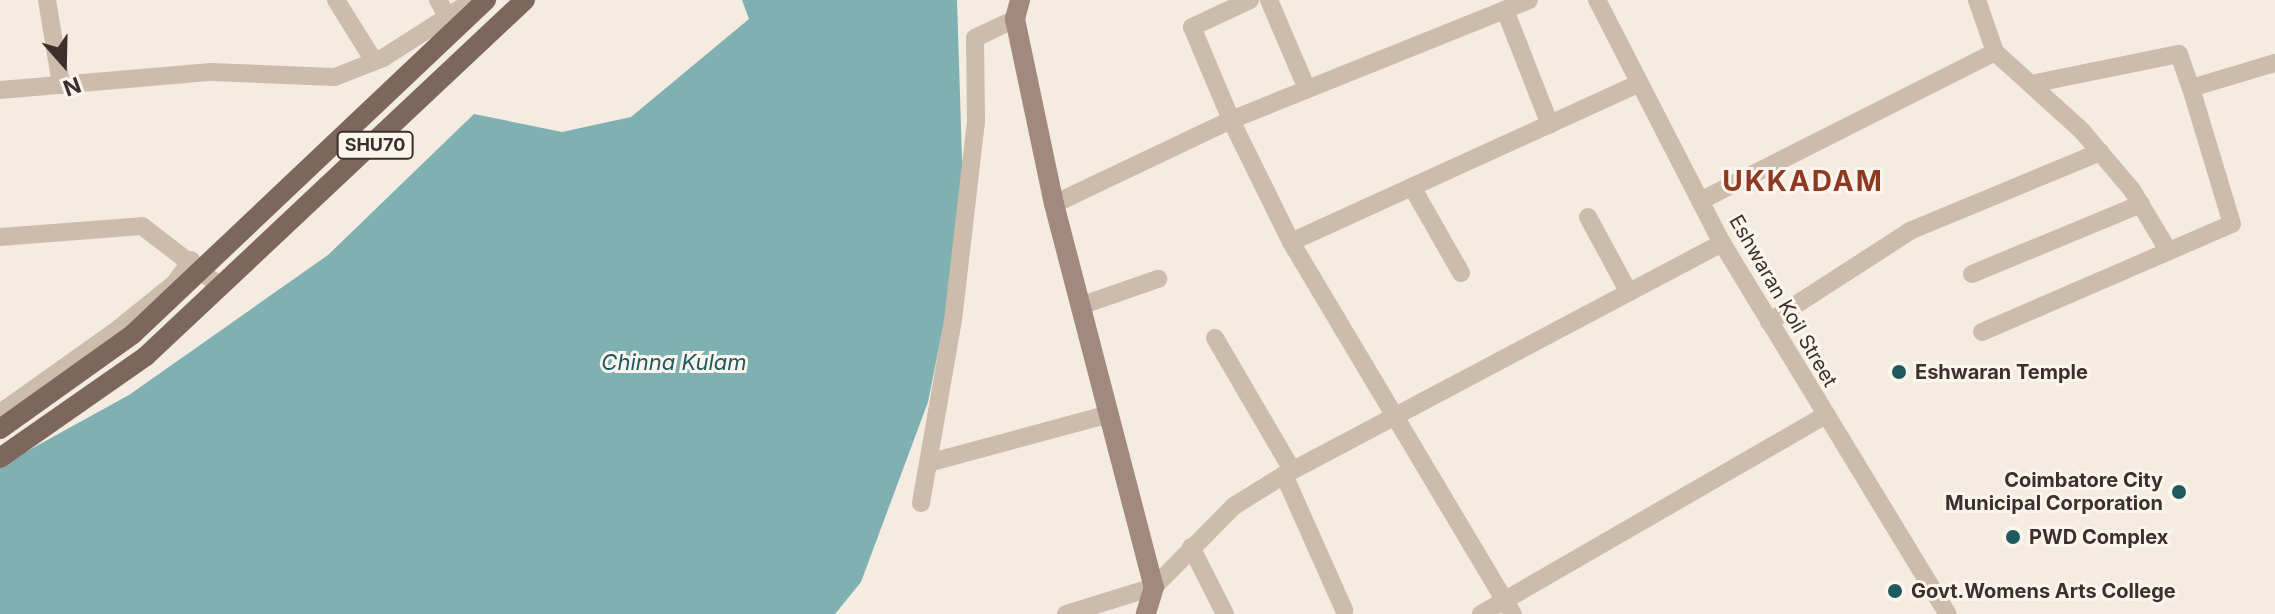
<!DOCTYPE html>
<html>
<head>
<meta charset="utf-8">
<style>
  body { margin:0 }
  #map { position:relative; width:2275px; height:614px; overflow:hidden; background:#f4ebe1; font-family:Inter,sans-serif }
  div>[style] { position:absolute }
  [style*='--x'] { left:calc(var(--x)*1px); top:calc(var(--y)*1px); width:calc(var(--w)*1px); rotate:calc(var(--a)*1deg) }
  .water>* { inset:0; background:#7fb0b2 }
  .street>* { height:18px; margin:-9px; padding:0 9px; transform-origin:9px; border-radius:9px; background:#cdbbac }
  .secondary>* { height:20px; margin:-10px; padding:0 10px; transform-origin:10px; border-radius:10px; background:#a18a7d }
  .primary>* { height:20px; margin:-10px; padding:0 10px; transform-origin:10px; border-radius:10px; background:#7d675c }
  .dots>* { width:22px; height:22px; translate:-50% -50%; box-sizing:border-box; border:4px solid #fbf5ee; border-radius:50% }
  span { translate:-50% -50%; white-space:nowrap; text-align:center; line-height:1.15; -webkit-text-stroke:6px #fbf5ee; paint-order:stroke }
  .shield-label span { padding:2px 6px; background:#fbf5ee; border:2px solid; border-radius:6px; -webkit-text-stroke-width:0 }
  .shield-label { font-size:18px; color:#3b302b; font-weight:700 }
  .street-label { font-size:20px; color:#3b302b }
  .poi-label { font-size:20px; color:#3b302b; font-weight:700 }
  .left { translate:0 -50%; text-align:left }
  .right { translate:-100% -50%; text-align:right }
  .water-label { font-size:22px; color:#1f5a5e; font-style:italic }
  .district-label { font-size:28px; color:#8c3b22; font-weight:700; letter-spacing:2px }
  .north { position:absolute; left:24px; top:24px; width:80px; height:80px; -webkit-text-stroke:6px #fbf5ee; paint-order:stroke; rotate:160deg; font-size:22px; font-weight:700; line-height:32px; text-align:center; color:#3b302b }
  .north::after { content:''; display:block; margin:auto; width:28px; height:36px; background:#3b302b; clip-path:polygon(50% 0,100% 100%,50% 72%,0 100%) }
</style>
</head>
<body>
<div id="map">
  <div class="water">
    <div style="clip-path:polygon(742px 0,957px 0,964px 223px,928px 402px,861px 582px,835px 614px,0 614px,0 466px,129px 395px,328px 255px,474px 114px,562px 132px,631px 117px,749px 19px)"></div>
  </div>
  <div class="street">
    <div style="--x:47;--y:0;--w:86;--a:80.6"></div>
    <div style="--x:336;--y:0;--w:72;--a:58.1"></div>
    <div style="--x:438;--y:0;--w:21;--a:61"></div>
    <div style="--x:1250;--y:0;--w:64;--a:155"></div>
    <div style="--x:1192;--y:27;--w:101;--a:67.2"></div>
    <div style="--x:1231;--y:120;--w:136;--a:63.8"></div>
    <div style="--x:1291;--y:242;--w:433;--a:59.2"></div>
    <div style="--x:1269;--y:0;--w:97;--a:66.9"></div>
    <div style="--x:1597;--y:0;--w:273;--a:62.8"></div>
    <div style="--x:1722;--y:243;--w:434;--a:58.7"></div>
    <div style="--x:1977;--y:0;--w:55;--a:70.9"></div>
    <div style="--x:1995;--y:52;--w:118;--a:42.2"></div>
    <div style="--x:2082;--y:131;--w:77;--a:49.7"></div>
    <div style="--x:2132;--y:190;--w:66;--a:59.2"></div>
    <div style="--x:1505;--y:10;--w:123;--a:68.6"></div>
    <div style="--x:2036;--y:83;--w:146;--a:-11.5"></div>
    <div style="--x:2179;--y:54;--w:36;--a:71"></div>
    <div style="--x:2191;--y:88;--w:88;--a:-16.6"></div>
    <div style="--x:0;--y:90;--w:212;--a:-4.9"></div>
    <div style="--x:211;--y:72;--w:124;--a:2.3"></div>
    <div style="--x:335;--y:77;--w:52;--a:-21.6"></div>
    <div style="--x:383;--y:58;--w:102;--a:-32.6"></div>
    <div style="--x:469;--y:3;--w:15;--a:-4"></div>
    <div style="--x:1412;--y:187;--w:99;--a:60.3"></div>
    <div style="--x:1700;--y:201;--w:330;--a:-26.8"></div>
    <div style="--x:1054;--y:204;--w:196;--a:-25.4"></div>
    <div style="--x:1231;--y:120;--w:321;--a:-21.9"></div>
    <div style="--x:1588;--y:217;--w:84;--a:61.6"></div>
    <div style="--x:0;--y:237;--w:142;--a:-4.4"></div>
    <div style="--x:142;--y:226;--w:98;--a:37.6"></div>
    <div style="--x:1291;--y:242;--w:381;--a:-24.5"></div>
    <div style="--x:1972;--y:274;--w:183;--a:-22.5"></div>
    <div style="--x:1080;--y:306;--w:83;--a:-19.1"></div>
    <div style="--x:1769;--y:322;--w:170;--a:-32.8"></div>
    <div style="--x:1912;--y:230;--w:204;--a:-22.5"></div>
    <div style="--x:1982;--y:332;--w:272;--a:-23.4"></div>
    <div style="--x:2232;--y:224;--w:142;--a:-106.8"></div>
    <div style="--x:1215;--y:338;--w:153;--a:59.7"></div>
    <div style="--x:0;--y:413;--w:145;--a:-35.4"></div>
    <div style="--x:118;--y:329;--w:73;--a:-38.9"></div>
    <div style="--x:175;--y:283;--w:28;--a:-55"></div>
    <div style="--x:928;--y:463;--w:188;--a:-15.1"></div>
    <div style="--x:1284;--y:475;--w:148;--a:66"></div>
    <div style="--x:921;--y:503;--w:186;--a:-80.1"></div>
    <div style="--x:953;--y:320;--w:201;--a:-83.4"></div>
    <div style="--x:976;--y:120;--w:82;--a:-90.7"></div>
    <div style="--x:975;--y:38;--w:44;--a:-25.4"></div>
    <div style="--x:1191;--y:547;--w:75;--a:63.1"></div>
    <div style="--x:1066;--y:614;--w:92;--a:-17.1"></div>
    <div style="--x:1154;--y:587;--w:114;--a:-45.4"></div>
    <div style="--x:1234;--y:506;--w:59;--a:-31.8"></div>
    <div style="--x:1284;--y:475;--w:496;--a:-27.9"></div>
    <div style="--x:1481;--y:614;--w:397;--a:-30"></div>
  </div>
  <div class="secondary">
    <div style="--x:1020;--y:0;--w:20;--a:105"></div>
    <div style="--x:1015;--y:19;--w:189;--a:78.1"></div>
    <div style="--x:1054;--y:204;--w:396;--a:75.4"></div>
    <div style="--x:1154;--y:587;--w:28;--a:107"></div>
  </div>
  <div class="primary">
    <div style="--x:0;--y:429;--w:163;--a:-35.5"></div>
    <div style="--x:133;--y:334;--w:486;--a:-43.4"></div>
    <div style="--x:0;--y:458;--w:178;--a:-34.9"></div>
    <div style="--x:146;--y:356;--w:520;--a:-43.21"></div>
  </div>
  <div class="dots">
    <div style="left:1899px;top:372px;background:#1f5a5e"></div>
    <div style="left:2179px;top:492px;background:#1f5a5e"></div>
    <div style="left:2013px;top:537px;background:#1f5a5e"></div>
    <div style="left:1895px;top:591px;background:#1f5a5e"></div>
  </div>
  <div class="shield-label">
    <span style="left:375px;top:145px">SHU70</span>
  </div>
  <div class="street-label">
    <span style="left:1783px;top:301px;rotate:60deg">Eshwaran Koil Street</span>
  </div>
  <div class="poi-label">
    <span class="left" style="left:1915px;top:372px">Eshwaran Temple</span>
    <span class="right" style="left:2163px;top:492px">Coimbatore City<br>Municipal Corporation</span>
    <span class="left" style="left:2029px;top:537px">PWD Complex</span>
    <span class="left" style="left:1911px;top:591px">Govt.Womens Arts College</span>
  </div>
  <div class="water-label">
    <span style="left:674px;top:363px">Chinna Kulam</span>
  </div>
  <div class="district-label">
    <span style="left:1803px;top:181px">UKKADAM</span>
  </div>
  <div class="north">N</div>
</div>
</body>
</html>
